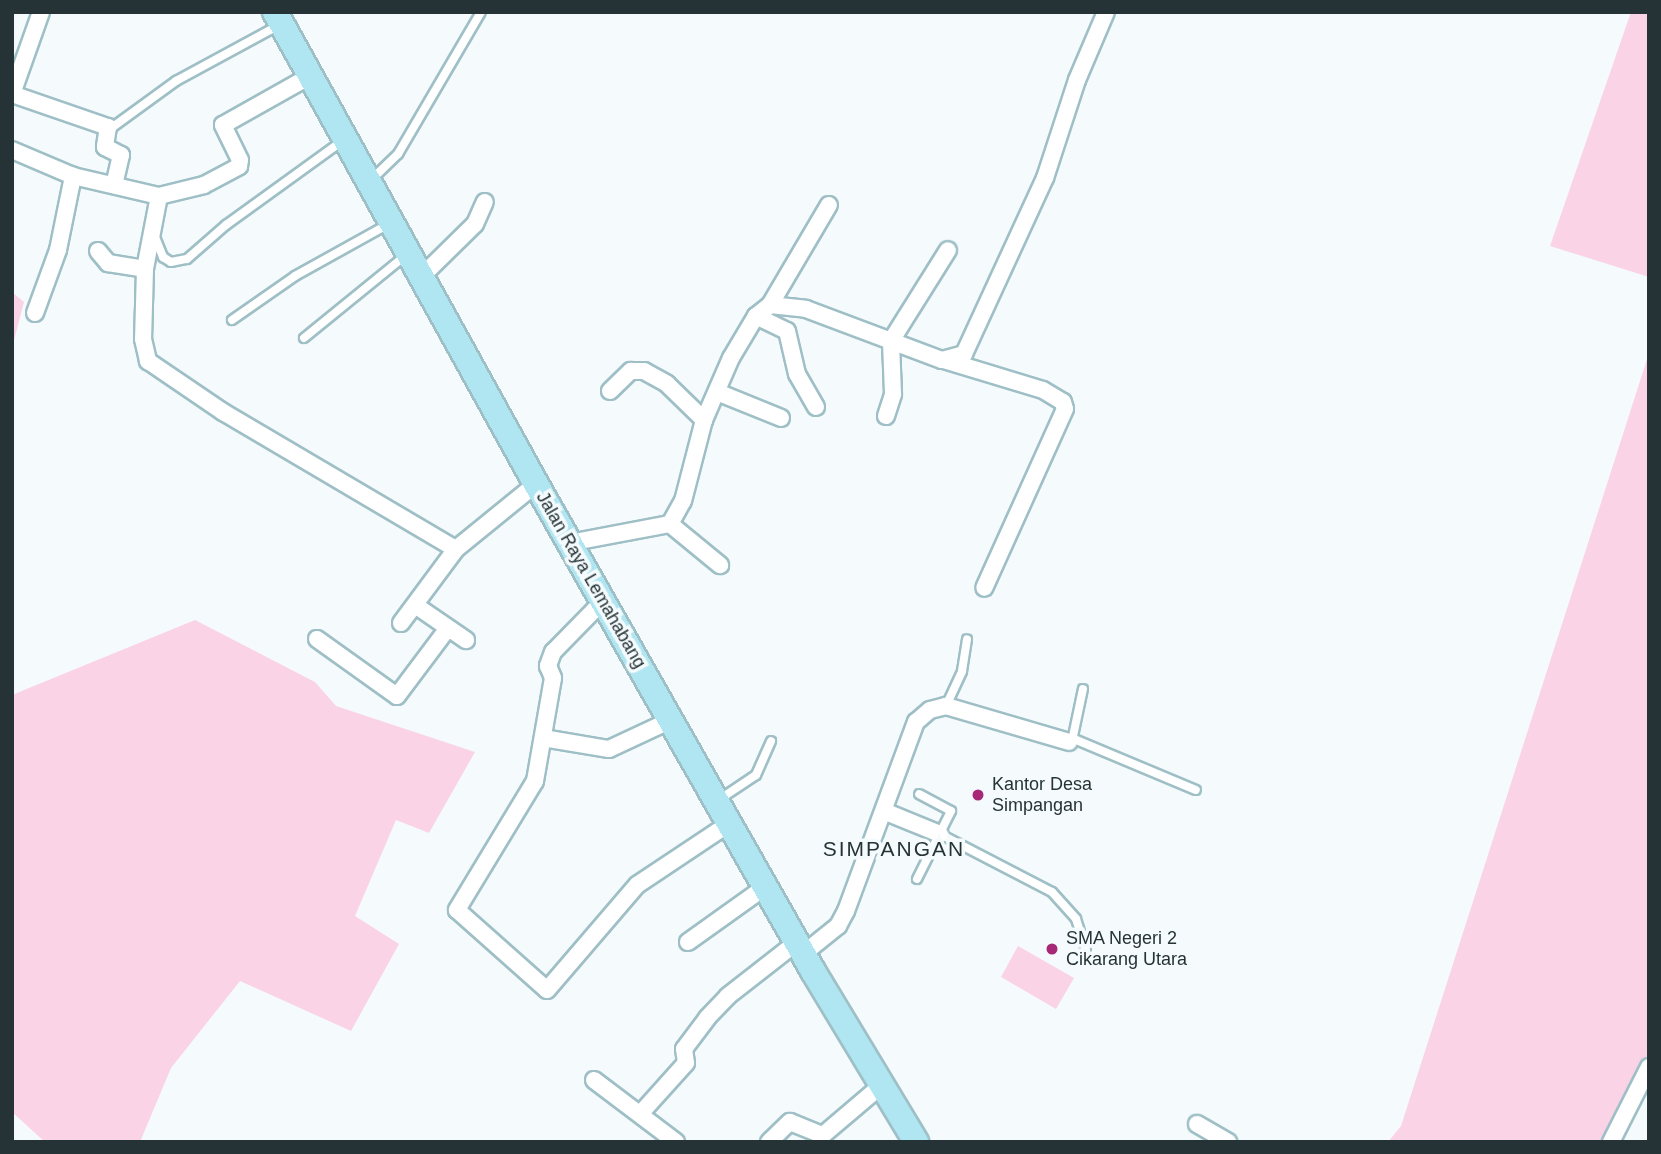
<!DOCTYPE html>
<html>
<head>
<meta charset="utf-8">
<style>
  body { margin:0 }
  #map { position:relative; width:1661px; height:1154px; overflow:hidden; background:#f5fbfd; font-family:Helvetica,sans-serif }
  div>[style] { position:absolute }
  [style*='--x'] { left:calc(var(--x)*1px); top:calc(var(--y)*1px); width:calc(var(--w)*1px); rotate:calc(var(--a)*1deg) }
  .green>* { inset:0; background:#fad3e6 }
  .roads { filter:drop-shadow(2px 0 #9fbfc6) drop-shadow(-2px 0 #9fbfc6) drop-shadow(0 2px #9fbfc6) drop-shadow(0 -2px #9fbfc6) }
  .service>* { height:8px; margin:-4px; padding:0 4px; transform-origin:4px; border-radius:4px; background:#fff }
  .minor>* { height:16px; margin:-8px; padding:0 8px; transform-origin:8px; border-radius:8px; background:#fff }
  .primary>* { height:24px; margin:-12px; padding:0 12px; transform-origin:12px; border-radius:12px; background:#afe6f1 }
  .dots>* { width:19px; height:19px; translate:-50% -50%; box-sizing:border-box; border:4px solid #f5fbfd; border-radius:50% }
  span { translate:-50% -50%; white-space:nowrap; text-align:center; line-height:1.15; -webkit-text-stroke:7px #f5fbfd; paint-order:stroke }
  .street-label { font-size:18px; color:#263336 }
  .poi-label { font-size:18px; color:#263336 }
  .left { translate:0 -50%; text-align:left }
  .quarter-label { font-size:21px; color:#263336; letter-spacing:2px }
  .frame { position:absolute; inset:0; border:14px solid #263336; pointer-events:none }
</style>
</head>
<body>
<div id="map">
  <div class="green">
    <div style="clip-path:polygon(1631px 12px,1649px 12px,1649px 277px,1550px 246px)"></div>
    <div style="clip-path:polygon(12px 292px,24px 302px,12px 348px)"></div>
    <div style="clip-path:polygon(1649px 353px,1649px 1051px,1602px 1142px,1388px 1142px,1401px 1126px)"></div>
    <div style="clip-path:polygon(195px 620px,315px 682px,336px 706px,475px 752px,429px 833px,396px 820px,355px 916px,399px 944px,351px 1031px,240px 981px,171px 1068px,140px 1142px,45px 1142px,12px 1112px,12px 695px)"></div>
    <div style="clip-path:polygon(1018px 946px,1074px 978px,1056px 1009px,1001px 977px)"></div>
  </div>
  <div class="roads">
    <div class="service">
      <div style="--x:110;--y:129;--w:82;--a:-36"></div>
      <div style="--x:176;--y:81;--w:117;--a:-28.5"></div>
      <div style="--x:370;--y:181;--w:39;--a:-44"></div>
      <div style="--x:398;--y:154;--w:164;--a:-59.7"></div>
      <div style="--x:155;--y:237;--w:22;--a:68"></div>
      <div style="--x:163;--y:257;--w:9;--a:32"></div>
      <div style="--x:171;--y:262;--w:16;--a:-11"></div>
      <div style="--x:187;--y:259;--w:52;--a:-41.1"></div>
      <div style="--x:226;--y:225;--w:143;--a:-35.9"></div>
      <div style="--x:232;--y:320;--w:77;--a:-34.9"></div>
      <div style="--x:295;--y:276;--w:105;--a:-29"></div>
      <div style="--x:304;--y:338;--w:130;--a:-39.1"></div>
      <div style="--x:946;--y:706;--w:38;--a:-65"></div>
      <div style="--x:962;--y:671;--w:32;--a:-81"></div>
      <div style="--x:1074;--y:739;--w:132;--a:22.7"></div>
      <div style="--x:1072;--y:741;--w:53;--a:-78.1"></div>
      <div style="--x:720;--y:799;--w:43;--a:-33.7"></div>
      <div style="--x:756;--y:775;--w:37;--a:-66"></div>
      <div style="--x:940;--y:834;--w:126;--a:27.4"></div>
      <div style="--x:1052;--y:892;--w:36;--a:48"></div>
      <div style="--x:1076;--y:919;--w:32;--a:72"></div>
      <div style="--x:917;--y:879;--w:76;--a:-63.4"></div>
      <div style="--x:951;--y:811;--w:36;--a:-152"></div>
    </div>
    <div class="minor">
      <div style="--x:41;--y:12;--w:87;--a:109.5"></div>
      <div style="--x:12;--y:94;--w:102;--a:19"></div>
      <div style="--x:108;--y:127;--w:20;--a:99"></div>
      <div style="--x:105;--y:147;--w:18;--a:27"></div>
      <div style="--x:121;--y:155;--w:31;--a:103"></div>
      <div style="--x:12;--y:150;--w:66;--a:23.1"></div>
      <div style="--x:73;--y:176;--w:88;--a:13.1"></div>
      <div style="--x:159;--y:196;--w:74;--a:100.9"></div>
      <div style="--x:145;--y:269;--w:70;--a:91.6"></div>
      <div style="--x:143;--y:339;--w:23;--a:77"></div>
      <div style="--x:148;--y:361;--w:91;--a:34.2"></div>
      <div style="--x:223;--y:412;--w:270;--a:30.5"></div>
      <div style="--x:159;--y:196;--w:46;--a:-13.7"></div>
      <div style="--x:204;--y:185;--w:40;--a:-28"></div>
      <div style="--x:239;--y:166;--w:6;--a:-81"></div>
      <div style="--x:240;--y:160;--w:39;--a:-116"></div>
      <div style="--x:223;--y:125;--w:100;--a:-29.4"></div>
      <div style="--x:98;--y:251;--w:16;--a:50"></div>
      <div style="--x:108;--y:263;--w:37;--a:9"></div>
      <div style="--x:420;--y:278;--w:77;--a:-44.5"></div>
      <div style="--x:475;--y:224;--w:24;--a:-66"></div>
      <div style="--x:770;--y:305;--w:116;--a:-59.5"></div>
      <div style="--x:35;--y:313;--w:67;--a:-69.9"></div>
      <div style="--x:58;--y:250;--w:76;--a:-78.5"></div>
      <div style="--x:756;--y:316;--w:34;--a:26"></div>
      <div style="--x:787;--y:331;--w:44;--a:76.9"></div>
      <div style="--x:797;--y:374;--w:38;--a:60"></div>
      <div style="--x:944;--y:360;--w:103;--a:16.9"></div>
      <div style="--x:1043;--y:390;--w:23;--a:31"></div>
      <div style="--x:1063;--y:402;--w:7;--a:74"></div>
      <div style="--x:1065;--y:409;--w:196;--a:114.3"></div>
      <div style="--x:610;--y:391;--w:29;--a:-44"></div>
      <div style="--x:631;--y:371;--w:13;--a:0"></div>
      <div style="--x:644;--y:371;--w:26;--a:29"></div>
      <div style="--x:667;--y:384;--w:52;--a:44.2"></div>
      <div style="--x:717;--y:392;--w:69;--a:22.1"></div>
      <div style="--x:886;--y:416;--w:23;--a:-72"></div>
      <div style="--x:893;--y:394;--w:53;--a:-92.2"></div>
      <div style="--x:891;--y:341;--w:107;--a:-57.9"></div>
      <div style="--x:670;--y:524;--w:65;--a:39.4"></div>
      <div style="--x:569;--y:543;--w:103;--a:-10.7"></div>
      <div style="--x:670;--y:524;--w:26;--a:-61"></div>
      <div style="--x:683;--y:501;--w:84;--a:-75.5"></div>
      <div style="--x:704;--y:420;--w:68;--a:-66.5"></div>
      <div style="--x:731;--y:358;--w:49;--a:-59.2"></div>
      <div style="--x:756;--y:316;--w:18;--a:-38"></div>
      <div style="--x:770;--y:305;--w:36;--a:6"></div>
      <div style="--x:806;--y:309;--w:145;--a:20.6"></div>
      <div style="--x:942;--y:360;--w:23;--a:-15"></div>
      <div style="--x:964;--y:354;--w:194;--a:-65.3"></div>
      <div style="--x:1045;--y:178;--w:103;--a:-71.9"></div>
      <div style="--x:1077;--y:80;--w:74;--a:-66.9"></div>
      <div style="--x:603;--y:601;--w:71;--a:134.4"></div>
      <div style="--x:553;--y:652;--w:15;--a:110"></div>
      <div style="--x:548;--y:666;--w:13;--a:67"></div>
      <div style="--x:553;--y:678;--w:105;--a:99.9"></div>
      <div style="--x:535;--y:781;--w:151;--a:121.2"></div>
      <div style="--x:457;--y:910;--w:120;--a:41.6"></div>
      <div style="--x:547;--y:990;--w:138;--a:-49.4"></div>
      <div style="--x:637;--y:885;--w:112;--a:-33.7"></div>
      <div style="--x:415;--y:605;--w:62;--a:34.5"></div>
      <div style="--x:401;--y:623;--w:92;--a:-53.4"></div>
      <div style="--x:456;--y:549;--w:103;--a:-39.1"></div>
      <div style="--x:317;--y:639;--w:98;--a:35.5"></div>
      <div style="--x:397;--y:696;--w:85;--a:-53.1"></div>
      <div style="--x:543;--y:738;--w:67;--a:9.5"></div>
      <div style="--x:609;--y:749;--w:68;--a:-25.1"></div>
      <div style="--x:886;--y:812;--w:58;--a:22.2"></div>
      <div style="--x:688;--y:942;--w:95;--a:-35.5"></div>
      <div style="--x:803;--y:954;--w:45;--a:-38.7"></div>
      <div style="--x:838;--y:926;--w:17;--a:-62"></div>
      <div style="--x:846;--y:911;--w:202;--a:-69.7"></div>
      <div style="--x:916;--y:722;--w:18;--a:-41"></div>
      <div style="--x:930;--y:710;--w:16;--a:-14"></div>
      <div style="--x:946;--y:706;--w:128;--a:16.3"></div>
      <div style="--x:594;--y:1080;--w:103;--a:37.1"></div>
      <div style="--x:641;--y:1113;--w:67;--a:-48"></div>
      <div style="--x:686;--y:1063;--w:14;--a:-98"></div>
      <div style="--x:684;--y:1049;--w:39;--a:-53"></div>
      <div style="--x:707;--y:1018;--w:30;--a:-46"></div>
      <div style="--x:728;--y:996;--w:88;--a:-38"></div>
      <div style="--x:1197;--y:1124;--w:36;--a:30"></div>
      <div style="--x:769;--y:1142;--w:29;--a:-44"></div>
      <div style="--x:790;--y:1122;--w:35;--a:22"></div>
      <div style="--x:823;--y:1135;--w:77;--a:-40.3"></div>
      <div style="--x:1611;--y:1142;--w:84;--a:-63.1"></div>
    </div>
    <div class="primary">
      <div style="--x:275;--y:12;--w:539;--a:61.06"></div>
      <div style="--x:536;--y:484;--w:560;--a:60.37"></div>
      <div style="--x:813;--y:971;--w:200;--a:58.9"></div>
    </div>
  </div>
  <div class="dots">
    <div style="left:978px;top:795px;background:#a82878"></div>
    <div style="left:1052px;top:949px;background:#a82878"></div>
  </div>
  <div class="street-label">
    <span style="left:591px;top:580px;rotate:60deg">Jalan Raya Lemahabang</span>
  </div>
  <div class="poi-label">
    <span class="left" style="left:992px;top:795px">Kantor Desa<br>Simpangan</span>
    <span class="left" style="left:1066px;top:949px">SMA Negeri 2<br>Cikarang Utara</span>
  </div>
  <div class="quarter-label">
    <span style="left:894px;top:849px">SIMPANGAN</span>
  </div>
  <div class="frame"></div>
</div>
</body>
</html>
